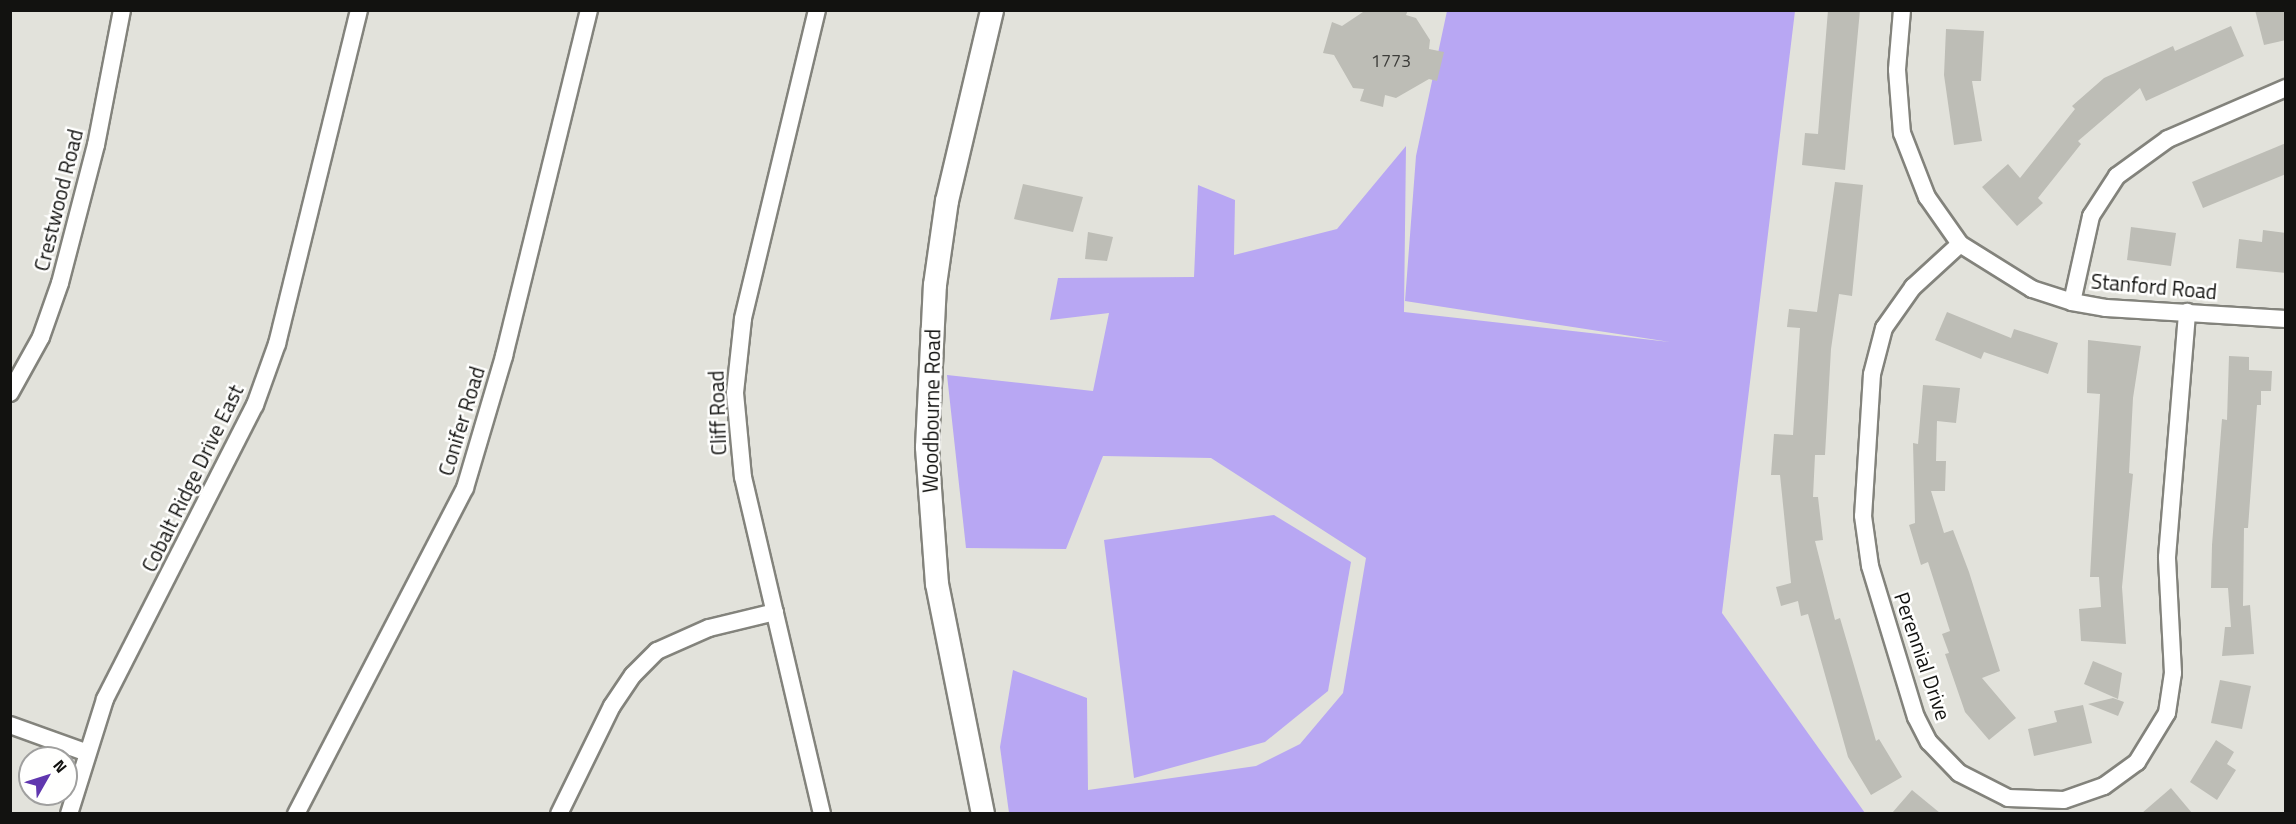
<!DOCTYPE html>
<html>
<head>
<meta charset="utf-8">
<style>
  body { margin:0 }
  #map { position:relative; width:2296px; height:824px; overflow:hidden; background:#e2e2db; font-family:"Titillium Web",sans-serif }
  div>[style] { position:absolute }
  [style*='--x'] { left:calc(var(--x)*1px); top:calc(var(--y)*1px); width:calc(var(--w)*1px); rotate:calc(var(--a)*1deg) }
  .green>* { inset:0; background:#b8a7f3 }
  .building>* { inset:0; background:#bdbdb6 }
  .roads { filter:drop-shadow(2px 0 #83837c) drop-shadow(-2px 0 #83837c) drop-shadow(0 2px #83837c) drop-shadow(0 -2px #83837c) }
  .minor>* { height:16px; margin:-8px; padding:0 8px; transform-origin:8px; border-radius:8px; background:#fff }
  .secondary>* { height:22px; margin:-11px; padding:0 11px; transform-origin:11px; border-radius:11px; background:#fff }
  span { translate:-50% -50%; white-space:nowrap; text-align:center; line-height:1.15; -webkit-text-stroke:5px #fffffe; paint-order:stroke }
  .number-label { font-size:18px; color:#3d3d3a }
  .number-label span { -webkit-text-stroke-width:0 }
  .street-label { font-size:21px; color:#121210 }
  .frame { position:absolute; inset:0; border:12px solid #121210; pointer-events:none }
  .north { position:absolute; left:18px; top:746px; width:60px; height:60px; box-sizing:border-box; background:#fffffe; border:2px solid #a0a09f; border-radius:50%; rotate:51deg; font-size:16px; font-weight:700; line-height:24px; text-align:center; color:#121210 }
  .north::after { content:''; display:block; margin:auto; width:21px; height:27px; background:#6037af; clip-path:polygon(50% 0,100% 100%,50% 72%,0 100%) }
</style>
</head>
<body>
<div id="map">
  <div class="green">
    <div style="clip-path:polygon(1447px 11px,1795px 11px,1722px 613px,1865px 813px,1009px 813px,1000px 747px,1013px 670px,1087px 698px,1088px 790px,1256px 766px,1300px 744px,1343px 693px,1366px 558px,1211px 458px,1103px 456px,1066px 549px,966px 548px,947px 375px,1093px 391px,1109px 313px,1050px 320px,1058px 278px,1194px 277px,1198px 185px,1235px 200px,1234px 255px,1337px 229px,1406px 146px,1404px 312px,1670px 342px,1405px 301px,1416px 156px)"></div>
    <div style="clip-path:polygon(1274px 515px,1351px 562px,1328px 691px,1265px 742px,1134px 778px,1104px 540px)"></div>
  </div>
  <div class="building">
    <div style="clip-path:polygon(1366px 10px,1408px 10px,1406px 15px,1416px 18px,1430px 40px,1429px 49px,1444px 52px,1437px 81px,1429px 79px,1396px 98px,1385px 95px,1383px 107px,1360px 101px,1364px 89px,1353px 88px,1334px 55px,1323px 53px,1332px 22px,1342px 26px)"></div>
    <div style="clip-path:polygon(1828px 10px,1860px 10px,1845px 170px,1802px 165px,1805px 133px,1818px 134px)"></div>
    <div style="clip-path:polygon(2255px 10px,2286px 10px,2286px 40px,2264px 45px)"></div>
    <div style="clip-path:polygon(2231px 26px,2244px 56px,2146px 101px,2140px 88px,2078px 141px,2081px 144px,2038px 198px,2043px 203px,2017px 226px,1982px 187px,2008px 164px,2020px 178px,2075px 109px,2072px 106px,2104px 78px,2173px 46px,2175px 51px)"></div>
    <div style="clip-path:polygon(1946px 29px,1984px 31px,1981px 81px,1972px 81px,1982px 141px,1954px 145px,1944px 75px)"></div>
    <div style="clip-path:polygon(2286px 143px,2286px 174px,2203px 208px,2192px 182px)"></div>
    <div style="clip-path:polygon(1835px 182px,1863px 185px,1852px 296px,1839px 294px,1831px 349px,1825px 455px,1815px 455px,1813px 497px,1818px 497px,1823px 540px,1815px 541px,1835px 620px,1840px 618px,1876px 741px,1879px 739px,1902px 777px,1871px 795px,1848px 757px,1808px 614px,1801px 616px,1798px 601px,1781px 606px,1776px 587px,1791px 583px,1780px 475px,1771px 475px,1774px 434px,1793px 435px,1800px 328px,1787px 327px,1789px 309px,1817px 312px)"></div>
    <div style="clip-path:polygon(1023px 184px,1083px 197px,1073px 232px,1014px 219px)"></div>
    <div style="clip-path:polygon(2131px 227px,2176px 233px,2171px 266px,2127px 260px)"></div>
    <div style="clip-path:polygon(2263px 230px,2286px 233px,2286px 273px,2236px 268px,2239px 239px,2262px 242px)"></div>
    <div style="clip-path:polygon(1088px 232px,1113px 237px,1107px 261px,1085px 259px)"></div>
    <div style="clip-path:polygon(1947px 312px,2011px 338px,2014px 329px,2058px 343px,2048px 374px,1984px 352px,1981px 359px,1935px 340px)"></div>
    <div style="clip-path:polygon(2088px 340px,2141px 346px,2133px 398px,2129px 473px,2133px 474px,2122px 587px,2126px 644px,2081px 641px,2079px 609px,2101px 607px,2099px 577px,2090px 577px,2100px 394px,2087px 393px)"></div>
    <div style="clip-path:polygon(2229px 356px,2249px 357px,2249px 370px,2272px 371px,2271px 391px,2261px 391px,2261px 405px,2257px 405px,2248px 528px,2244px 528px,2243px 606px,2250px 605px,2254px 654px,2222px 656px,2225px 627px,2231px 627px,2228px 588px,2211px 588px,2212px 545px,2222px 419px,2227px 420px)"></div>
    <div style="clip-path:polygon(1923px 385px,1960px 388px,1956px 423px,1937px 421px,1936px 461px,1946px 461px,1945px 491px,1931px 491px,1944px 533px,1953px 530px,1969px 572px,2000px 671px,1982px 678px,2016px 718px,1989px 740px,1965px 712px,1945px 654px,1949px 653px,1942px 634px,1950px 631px,1928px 562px,1921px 565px,1909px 525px,1915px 523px,1913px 443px,1918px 444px)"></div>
    <div style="clip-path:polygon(2093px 661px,2122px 673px,2118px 699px,2084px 684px)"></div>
    <div style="clip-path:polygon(2220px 680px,2251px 686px,2242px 729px,2211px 723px)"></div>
    <div style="clip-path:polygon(2113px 698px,2124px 702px,2118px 716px,2088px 704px)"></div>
    <div style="clip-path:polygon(2083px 705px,2092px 743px,2034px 756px,2028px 729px,2057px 722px,2054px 711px)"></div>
    <div style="clip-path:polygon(2216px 740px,2234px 752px,2227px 764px,2236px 770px,2217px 800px,2190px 782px)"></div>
    <div style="clip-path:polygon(2171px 788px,2192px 813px,2142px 813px)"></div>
    <div style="clip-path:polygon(1912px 790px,1940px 813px,1892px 813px)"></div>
  </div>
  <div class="roads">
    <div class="minor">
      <div style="--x:817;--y:10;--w:318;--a:103.5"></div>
      <div style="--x:743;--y:319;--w:74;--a:96.2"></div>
      <div style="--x:735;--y:393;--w:84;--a:84.6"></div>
      <div style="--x:743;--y:477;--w:346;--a:76.8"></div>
      <div style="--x:1902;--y:10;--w:60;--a:94.8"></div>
      <div style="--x:1897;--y:70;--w:63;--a:85.5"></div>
      <div style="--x:1902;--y:133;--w:69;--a:68.7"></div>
      <div style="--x:1927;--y:197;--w:57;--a:54.9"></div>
      <div style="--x:1960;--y:244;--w:85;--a:32"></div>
      <div style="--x:2032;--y:289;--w:42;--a:18"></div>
      <div style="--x:2072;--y:302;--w:35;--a:10"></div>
      <div style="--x:2106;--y:308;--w:180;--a:3.5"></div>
      <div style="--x:1960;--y:244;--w:64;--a:137.5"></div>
      <div style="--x:1913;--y:287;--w:50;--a:125.3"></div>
      <div style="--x:1884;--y:328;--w:48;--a:104.6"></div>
      <div style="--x:1872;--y:374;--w:142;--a:93.6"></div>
      <div style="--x:1863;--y:516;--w:50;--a:82"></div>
      <div style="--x:1870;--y:566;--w:158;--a:73.1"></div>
      <div style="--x:1916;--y:717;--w:28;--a:63"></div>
      <div style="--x:1929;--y:742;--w:43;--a:45.9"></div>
      <div style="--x:1959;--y:773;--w:55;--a:27"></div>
      <div style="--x:2008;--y:798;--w:56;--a:2"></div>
      <div style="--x:2064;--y:800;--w:42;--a:-19.3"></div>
      <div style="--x:2104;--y:786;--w:41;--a:-36"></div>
      <div style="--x:2137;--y:762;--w:57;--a:-58.5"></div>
      <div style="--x:2167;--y:713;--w:40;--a:-81.5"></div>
      <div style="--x:2173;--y:673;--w:116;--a:-93"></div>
      <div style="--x:2167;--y:557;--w:246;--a:-85.3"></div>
      <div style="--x:2072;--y:302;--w:88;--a:-77.5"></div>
      <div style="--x:2091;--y:216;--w:48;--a:-57"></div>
      <div style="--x:2117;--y:176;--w:63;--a:-36"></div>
      <div style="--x:2168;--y:139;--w:129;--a:-23.4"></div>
      <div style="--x:10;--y:393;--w:64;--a:-61"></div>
      <div style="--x:41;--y:337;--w:57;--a:-70.6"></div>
      <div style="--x:60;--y:283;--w:143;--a:-75.4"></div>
      <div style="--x:96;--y:145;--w:137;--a:-79.1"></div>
      <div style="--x:10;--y:725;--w:80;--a:19.8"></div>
      <div style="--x:69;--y:814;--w:121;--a:-72.6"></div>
      <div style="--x:105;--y:699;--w:330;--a:-63"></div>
      <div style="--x:255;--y:405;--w:65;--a:-70.2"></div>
      <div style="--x:277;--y:344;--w:344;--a:-76.2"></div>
      <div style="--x:296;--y:814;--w:367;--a:-62.6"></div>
      <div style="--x:465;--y:488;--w:138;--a:-73.5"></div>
      <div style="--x:504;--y:356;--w:356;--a:-76.2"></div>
      <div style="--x:559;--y:814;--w:120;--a:-63.9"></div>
      <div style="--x:612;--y:706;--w:37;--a:-56"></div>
      <div style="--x:633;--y:675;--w:34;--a:-45"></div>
      <div style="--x:657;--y:651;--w:57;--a:-23.9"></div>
      <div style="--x:709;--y:628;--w:68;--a:-13.6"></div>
    </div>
    <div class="secondary">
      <div style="--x:983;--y:814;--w:235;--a:-101.3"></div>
      <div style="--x:937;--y:584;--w:137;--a:-94.2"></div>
      <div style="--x:927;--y:447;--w:162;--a:-87.2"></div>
      <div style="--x:935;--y:285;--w:85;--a:-81.9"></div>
      <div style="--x:947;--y:201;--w:196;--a:-76.7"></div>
    </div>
  </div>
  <div class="number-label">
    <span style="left:1391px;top:61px">1773</span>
  </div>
  <div class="street-label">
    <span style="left:58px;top:200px;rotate:-76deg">Crestwood Road</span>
    <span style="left:2154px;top:286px;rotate:5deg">Stanford Road</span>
    <span style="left:931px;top:411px;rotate:-89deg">Woodbourne Road</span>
    <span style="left:717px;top:413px;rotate:-92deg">Cliff Road</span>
    <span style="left:461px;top:421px;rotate:-73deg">Conifer Road</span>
    <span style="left:192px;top:478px;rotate:-64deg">Cobalt Ridge Drive East</span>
    <span style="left:1923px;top:656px;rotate:71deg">Perennial Drive</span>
  </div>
  <div class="frame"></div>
  <div class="north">N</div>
</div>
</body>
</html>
